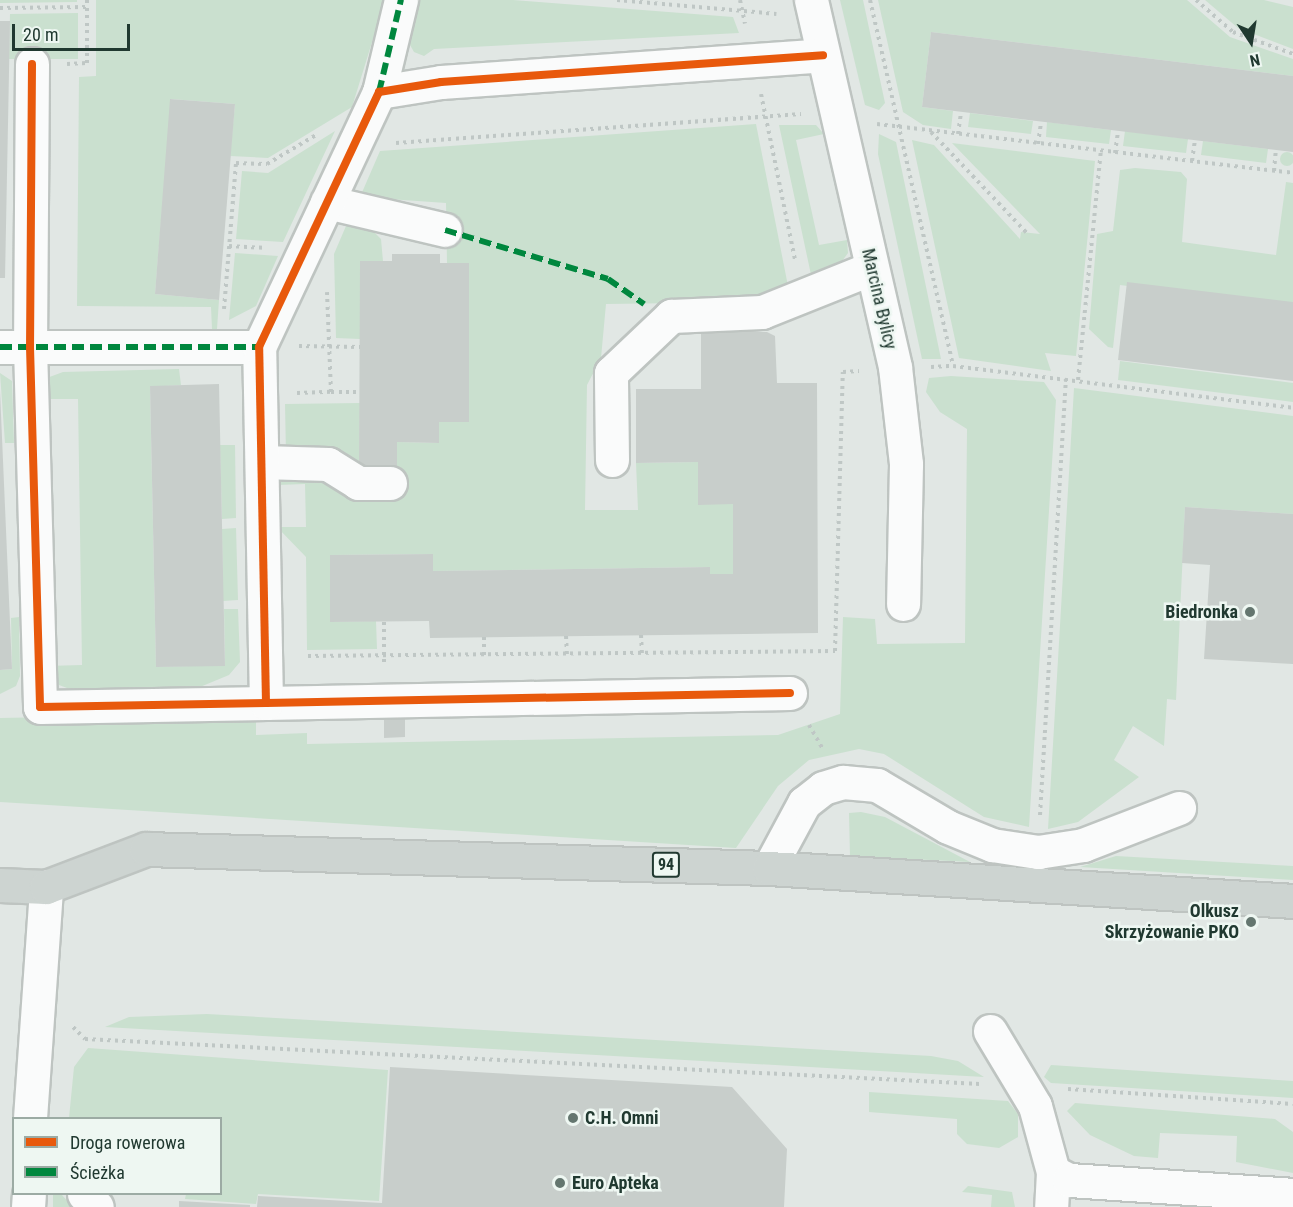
<!DOCTYPE html>
<html>
<head>
<meta charset="utf-8">
<style>
  body { margin:0 }
  #map { position:relative; width:1293px; height:1207px; overflow:hidden; background:#e1e7e4; font-family:"Roboto Condensed",sans-serif }
  div>[style] { position:absolute }
  [style*='--x'] { left:calc(var(--x)*1px); top:calc(var(--y)*1px); width:calc(var(--w)*1px); rotate:calc(var(--a)*1deg) }
  .green>* { inset:0; background:#cae0cf }
  .round { border-radius:50% }
  .building>* { inset:0; background:#c8cecb }
  .path>* { height:4px; margin-top:-2px; transform-origin:0; background:repeating-linear-gradient(90deg,#bfc7c5 0 3px,transparent 0 7.5px) }
  .roads { filter:drop-shadow(2px 0 #bec4c1) drop-shadow(-2px 0 #bec4c1) drop-shadow(0 2px #bec4c1) drop-shadow(0 -2px #bec4c1) }
  .minor>* { height:33px; margin:-16.5px; padding:0 16.5px; transform-origin:16.5px; border-radius:16.5px; background:#fafbfb }
  .major>* { height:33px; margin:-16.5px; padding:0 16.5px; transform-origin:16.5px; border-radius:16.5px; background:#cdd4d1 }
  .quiet>* { height:6px; margin-top:-3px; transform-origin:0; background:repeating-linear-gradient(90deg,#00873e 0 12px,transparent 0 18px) }
  .cycleway>* { height:8px; margin:-4px; padding:0 4px; transform-origin:4px; border-radius:4px; background:#e8590c }
  .dots>* { width:16px; height:16px; translate:-50% -50%; box-sizing:border-box; border:3px solid #eef7f2; border-radius:50% }
  span { translate:-50% -50%; white-space:nowrap; text-align:center; line-height:1.15; -webkit-text-stroke:5px #eef7f2; paint-order:stroke }
  .shield-label span { padding:2px 4px; background:#eef7f2; border:2px solid; border-radius:4px; -webkit-text-stroke-width:0 }
  .shield-label { font-size:16px; color:#203930; font-weight:700 }
  .street-label { font-size:18px; color:#203930 }
  .poi-label { font-size:18px; color:#203930; font-weight:700 }
  .right { translate:-100% -50%; text-align:right }
  .left { translate:0 -50%; text-align:left }
  .legend { position:absolute; left:12px; top:1117px; width:210px; height:78px; box-sizing:border-box; background:#eef7f2; border:2px solid #9caba4; margin:0; padding:8px 10px; list-style:none; font-size:18px; color:#203930 }
  .legend li { display:flex; align-items:center; gap:12px; height:30px }
  .legend b { width:30px; border:2px solid #9caba4 }
  .north { position:absolute; left:1221px; top:12px; width:60px; height:60px; -webkit-text-stroke:4px #eef7f2; paint-order:stroke; rotate:168deg; font-size:16px; font-weight:700; line-height:24px; text-align:center; color:#203930 }
  .north::after { content:''; display:block; margin:auto; width:21px; height:27px; background:#203930; clip-path:polygon(50% 0,100% 100%,50% 72%,0 100%) }
  .scale { position:absolute; left:12px; top:24px; width:118px; height:27px; box-sizing:border-box; border:3px solid #203930; border-top:0; padding-left:8px; font-size:18px; line-height:21px; white-space:nowrap; color:#203930; -webkit-text-stroke:4px #eef7f2; paint-order:stroke }
</style>
</head>
<body>
<div id="map">
  <div class="green">
    <div style="clip-path:polygon(0 0,77px 0,77px 2px,0 3px)"></div>
    <div style="clip-path:polygon(96px 0,385px 0,352px 107px,268px 158px,230px 156px,235px 104px,171px 99px,155px 294px,219px 300px,217px 329px,212px 329px,211px 307px,77px 306px,79px 77px,96px 76px)"></div>
    <div style="clip-path:polygon(417px 0,513px 0,733px 17px,739px 33px,434px 49px,424px 56px,414px 52px,406px 38px)"></div>
    <div style="clip-path:polygon(840px 0,863px 0,885px 103px,879px 110px,865px 105px)"></div>
    <div style="clip-path:polygon(878px 0,1187px 0,1230px 37px,1293px 59px,1293px 76px,931px 32px,922px 107px,953px 111px,951px 129px,923px 125px,903px 112px)"></div>
    <div style="clip-path:polygon(1205px 0,1264px 0,1293px 7px,1293px 49px,1238px 28px)"></div>
    <div style="clip-path:polygon(78px 13px,78px 59px,9px 59px,10px 14px)"></div>
    <div style="clip-path:polygon(970px 113px,1033px 121px,1031px 134px,968px 127px)"></div>
    <div style="clip-path:polygon(1047px 122px,1111px 130px,1109px 144px,1046px 137px)"></div>
    <div style="clip-path:polygon(756px 124px,789px 291px,762px 302px,606px 304px,601px 358px,587px 385px,585px 510px,638px 510px,636px 463px,698px 462px,698px 504px,733px 504px,733px 574px,710px 574px,709px 567px,433px 571px,432px 554px,330px 555px,330px 622px,376px 621px,377px 649px,307px 650px,306px 557px,277px 527px,306px 527px,305px 484px,277px 485px,277px 476px,397px 471px,397px 442px,439px 443px,439px 422px,469px 422px,469px 264px,447px 263px,446px 203px,360px 197px,380px 151px)"></div>
    <div style="clip-path:polygon(779px 125px,816px 125px,824px 134px,796px 140px,819px 245px,847px 240px,848px 253px,837px 268px,813px 284px)"></div>
    <div style="clip-path:polygon(335px 131px,283px 242px,236px 239px,242px 171px,268px 173px)"></div>
    <div style="clip-path:polygon(1125px 131px,1188px 139px,1186px 153px,1123px 146px)"></div>
    <div style="clip-path:polygon(879px 134px,896px 142px,941px 359px,922px 359px,878px 154px)"></div>
    <div style="clip-path:polygon(912px 140px,934px 145px,1020px 239px,1021px 232px,1040px 234px,952px 143px,1095px 161px,1076px 356px,1045px 353px,1051px 371px,959px 358px)"></div>
    <div style="clip-path:polygon(1203px 141px,1268px 149px,1266px 163px,1201px 155px)"></div>
    <div class="round" style="left:1280px;top:152px;width:14px;height:14px"></div>
    <div style="clip-path:polygon(1135px 168px,1181px 172px,1187px 179px,1182px 242px,1276px 255px,1286px 182px,1293px 183px,1293px 307px,1120px 285px,1113px 348px,1108px 347px,1089px 329px,1097px 234px,1113px 231px,1120px 170px)"></div>
    <div style="clip-path:polygon(346px 226px,368px 226px,381px 239px,383px 261px,360px 261px,360px 339px,336px 338px,334px 254px)"></div>
    <div style="clip-path:polygon(235px 253px,278px 256px,256px 306px,229px 320px)"></div>
    <div style="clip-path:polygon(1120px 361px,1293px 383px,1293px 402px,1118px 380px)"></div>
    <div style="clip-path:polygon(179px 369px,181px 385px,150px 387px,156px 667px,225px 665px,224px 609px,238px 609px,240px 662px,229px 675px,200px 687px,75px 691px,59px 685px,46px 666px,82px 665px,78px 399px,41px 399px,44px 379px,63px 372px)"></div>
    <div style="clip-path:polygon(0 373px,12px 381px,14px 443px,5px 443px)"></div>
    <div style="clip-path:polygon(951px 376px,1044px 382px,1056px 400px,1029px 827px,984px 817px,884px 754px,859px 749px,809px 760px,778px 786px,736px 848px,0 802px,0 718px,256px 713px,256px 735px,307px 733px,307px 744px,778px 735px,840px 714px,843px 617px,875px 619px,877px 644px,965px 643px,967px 429px,940px 412px,926px 392px,929px 378px)"></div>
    <div style="clip-path:polygon(1074px 388px,1293px 416px,1293px 514px,1185px 507px,1176px 700px,1167px 699px,1164px 746px,1133px 726px,1114px 760px,1139px 777px,1078px 822px,1048px 829px)"></div>
    <div style="clip-path:polygon(360px 403px,359px 471px,286px 454px,285px 404px)"></div>
    <div style="clip-path:polygon(220px 445px,235px 445px,236px 518px,222px 519px)"></div>
    <div style="clip-path:polygon(236px 528px,238px 600px,223px 601px,222px 529px)"></div>
    <div style="clip-path:polygon(19px 617px,20px 676px,16px 686px,0 694px,0 670px,12px 669px,11px 618px)"></div>
    <div style="clip-path:polygon(861px 812px,885px 817px,970px 862px,850px 856px,849px 813px)"></div>
    <div style="clip-path:polygon(1116px 856px,1293px 866px,1293px 880px,1080px 867px)"></div>
    <div style="clip-path:polygon(207px 1014px,931px 1056px,958px 1061px,984px 1077px,105px 1027px,129px 1017px)"></div>
    <div style="clip-path:polygon(88px 1048px,388px 1070px,379px 1201px,258px 1194px,256px 1204px,185px 1199px,186px 1194px,220px 1194px,220px 1118px,69px 1118px,74px 1067px)"></div>
    <div style="clip-path:polygon(1051px 1065px,1293px 1081px,1293px 1098px,1051px 1083px,1044px 1077px)"></div>
    <div style="clip-path:polygon(869px 1092px,1008px 1101px,1018px 1114px,1018px 1137px,999px 1148px,967px 1144px,957px 1134px,957px 1119px,869px 1112px)"></div>
    <div style="clip-path:polygon(1075px 1103px,1275px 1119px,1293px 1132px,1293px 1173px,1236px 1162px,1237px 1136px,1160px 1133px,1158px 1158px,1134px 1156px,1090px 1135px,1067px 1111px)"></div>
    <div style="clip-path:polygon(968px 1186px,1012px 1192px,1015px 1207px,991px 1207px,992px 1195px,962px 1192px)"></div>
    <div style="clip-path:polygon(59px 1194px,61px 1194px,73px 1207px,53px 1207px,53px 1195px)"></div>
  </div>
  <div class="building">
    <div style="clip-path:polygon(0 21px,10px 21px,5px 278px,0 278px)"></div>
    <div style="clip-path:polygon(931px 32px,1293px 76px,1293px 152px,922px 107px)"></div>
    <div style="clip-path:polygon(170px 99px,235px 104px,219px 300px,155px 294px)"></div>
    <div style="clip-path:polygon(392px 254px,440px 254px,440px 263px,469px 263px,469px 422px,439px 422px,439px 443px,397px 442px,397px 471px,359px 471px,360px 261px,392px 261px)"></div>
    <div style="clip-path:polygon(1127px 282px,1293px 302px,1293px 381px,1118px 360px)"></div>
    <div style="clip-path:polygon(701px 332px,767px 332px,775px 336px,777px 383px,817px 383px,818px 633px,430px 638px,429px 621px,330px 622px,330px 555px,433px 554px,433px 571px,710px 567px,710px 574px,733px 574px,733px 504px,698px 505px,698px 462px,636px 463px,636px 389px,701px 389px)"></div>
    <div style="clip-path:polygon(219px 384px,225px 666px,156px 667px,150px 386px)"></div>
    <div style="clip-path:polygon(0 391px,12px 669px,0 670px)"></div>
    <div style="clip-path:polygon(1185px 507px,1293px 514px,1293px 664px,1204px 659px,1210px 565px,1182px 563px)"></div>
    <div style="clip-path:polygon(384px 719px,405px 719px,405px 737px,384px 738px)"></div>
    <div style="clip-path:polygon(390px 1067px,732px 1087px,787px 1149px,784px 1207px,257px 1207px,258px 1196px,382px 1203px)"></div>
    <div style="clip-path:polygon(179px 1201px,250px 1205px,250px 1207px,179px 1207px)"></div>
  </div>
  <div class="path">
    <div style="--x:617;--y:0;--w:160;--a:5"></div>
    <div style="--x:740;--y:0;--w:24;--a:78"></div>
    <div style="--x:870;--y:0;--w:375;--a:77.2"></div>
    <div style="--x:953;--y:366;--w:343;--a:7"></div>
    <div style="--x:1196;--y:0;--w:49;--a:40.9"></div>
    <div style="--x:1233;--y:32;--w:64;--a:20.1"></div>
    <div style="--x:0;--y:8;--w:87;--a:-0.7"></div>
    <div style="--x:67;--y:64;--w:20;--a:-3"></div>
    <div style="--x:87;--y:63;--w:63;--a:-90"></div>
    <div style="--x:761;--y:94;--w:169;--a:78.4"></div>
    <div style="--x:877;--y:124;--w:419;--a:6.7"></div>
    <div style="--x:931;--y:132;--w:139;--a:46.5"></div>
    <div style="--x:958;--y:134;--w:22;--a:-82"></div>
    <div style="--x:396;--y:143;--w:406;--a:-4.1"></div>
    <div style="--x:1038;--y:144;--w:22;--a:-82"></div>
    <div style="--x:1115;--y:153;--w:22;--a:-82"></div>
    <div style="--x:1192;--y:161;--w:21;--a:-82"></div>
    <div style="--x:1274;--y:171;--w:21;--a:-85"></div>
    <div style="--x:229;--y:246;--w:35;--a:3"></div>
    <div style="--x:224;--y:309;--w:146;--a:-85.3"></div>
    <div style="--x:236;--y:163;--w:31;--a:2"></div>
    <div style="--x:267;--y:164;--w:57;--a:-30.6"></div>
    <div style="--x:299;--y:346;--w:61;--a:0.9"></div>
    <div style="--x:931;--y:367;--w:22;--a:-3"></div>
    <div style="--x:1078;--y:380;--w:231;--a:-84.3"></div>
    <div style="--x:331;--y:392;--w:29;--a:0"></div>
    <div style="--x:297;--y:393;--w:34;--a:-2"></div>
    <div style="--x:331;--y:392;--w:100;--a:-92.3"></div>
    <div style="--x:384;--y:622;--w:42;--a:90"></div>
    <div style="--x:641;--y:635;--w:21;--a:87"></div>
    <div style="--x:566;--y:636;--w:19;--a:87"></div>
    <div style="--x:484;--y:637;--w:19;--a:90"></div>
    <div style="--x:308;--y:656;--w:527;--a:-0.54"></div>
    <div style="--x:835;--y:651;--w:279;--a:-88.4"></div>
    <div style="--x:843;--y:372;--w:16;--a:-4"></div>
    <div style="--x:809;--y:725;--w:28;--a:60"></div>
    <div style="--x:1040;--y:815;--w:437;--a:-86.6"></div>
    <div style="--x:73;--y:1027;--w:17;--a:45"></div>
    <div style="--x:85;--y:1039;--w:896;--a:2.88"></div>
    <div style="--x:1068;--y:1089;--w:225;--a:3.8"></div>
  </div>
  <div class="roads">
    <div class="minor">
      <div style="--x:811;--y:0;--w:376;--a:77.1"></div>
      <div style="--x:895;--y:367;--w:98;--a:83.5"></div>
      <div style="--x:906;--y:464;--w:140;--a:91.2"></div>
      <div style="--x:32;--y:64;--w:283;--a:90.4"></div>
      <div style="--x:30;--y:347;--w:360;--a:88.4"></div>
      <div style="--x:40;--y:707;--w:226;--a:-1"></div>
      <div style="--x:379;--y:92;--w:95;--a:-76.6"></div>
      <div style="--x:327;--y:202;--w:121;--a:13.3"></div>
      <div style="--x:0;--y:347;--w:259;--a:0"></div>
      <div style="--x:612;--y:460;--w:87;--a:-90.7"></div>
      <div style="--x:611;--y:373;--w:83;--a:-43.5"></div>
      <div style="--x:671;--y:316;--w:91;--a:-2.5"></div>
      <div style="--x:762;--y:312;--w:118;--a:-21.8"></div>
      <div style="--x:262;--y:462;--w:66;--a:1.7"></div>
      <div style="--x:328;--y:464;--w:36;--a:32"></div>
      <div style="--x:358;--y:483;--w:32;--a:0"></div>
      <div style="--x:790;--y:693;--w:524;--a:178.91"></div>
      <div style="--x:266;--y:703;--w:356;--a:-91.1"></div>
      <div style="--x:259;--y:347;--w:282;--a:-64.8"></div>
      <div style="--x:379;--y:92;--w:63;--a:-9.2"></div>
      <div style="--x:441;--y:82;--w:383;--a:-4"></div>
      <div style="--x:769;--y:868;--w:74;--a:-61.7"></div>
      <div style="--x:804;--y:803;--w:24;--a:-38"></div>
      <div style="--x:823;--y:788;--w:21;--a:-17"></div>
      <div style="--x:843;--y:782;--w:34;--a:5"></div>
      <div style="--x:877;--y:785;--w:82;--a:30.6"></div>
      <div style="--x:948;--y:827;--w:48;--a:22.2"></div>
      <div style="--x:992;--y:845;--w:47;--a:8.7"></div>
      <div style="--x:1038;--y:852;--w:46;--a:-8.8"></div>
      <div style="--x:1083;--y:845;--w:103;--a:-21.1"></div>
      <div style="--x:990;--y:1031;--w:87;--a:59"></div>
      <div style="--x:1035;--y:1106;--w:68;--a:74.7"></div>
      <div style="--x:1053;--y:1172;--w:35;--a:93"></div>
      <div style="--x:30;--y:1118;--w:232;--a:-86"></div>
      <div style="--x:1053;--y:1172;--w:18;--a:27"></div>
      <div style="--x:1069;--y:1180;--w:225;--a:3.8"></div>
      <div style="--x:84;--y:1194;--w:18;--a:45"></div>
      <div style="--x:28;--y:1207;--w:13;--a:-86"></div>
    </div>
    <div class="major">
      <div style="--x:0;--y:885;--w:46;--a:2.5"></div>
      <div style="--x:46;--y:887;--w:107;--a:-20.8"></div>
      <div style="--x:146;--y:849;--w:623;--a:1.75"></div>
      <div style="--x:769;--y:868;--w:525;--a:3.6"></div>
    </div>
  </div>
  <div class="quiet">
    <div style="--x:379;--y:92;--w:95;--a:-76.6"></div>
    <div style="--x:445;--y:230;--w:170;--a:16.7"></div>
    <div style="--x:608;--y:279;--w:44;--a:34.8"></div>
    <div style="--x:0;--y:347;--w:259;--a:0"></div>
  </div>
  <div class="cycleway">
    <div style="--x:32;--y:64;--w:283;--a:90.4"></div>
    <div style="--x:30;--y:347;--w:360;--a:88.4"></div>
    <div style="--x:40;--y:707;--w:226;--a:-1"></div>
    <div style="--x:790;--y:693;--w:524;--a:178.91"></div>
    <div style="--x:266;--y:703;--w:356;--a:-91.1"></div>
    <div style="--x:259;--y:347;--w:282;--a:-64.8"></div>
    <div style="--x:379;--y:92;--w:63;--a:-9.2"></div>
    <div style="--x:441;--y:82;--w:383;--a:-4"></div>
  </div>
  <div class="dots">
    <div style="left:1250px;top:612px;background:#64766f"></div>
    <div style="left:1251px;top:922px;background:#64766f"></div>
    <div style="left:573px;top:1118px;background:#64766f"></div>
    <div style="left:560px;top:1183px;background:#64766f"></div>
  </div>
  <div class="shield-label">
    <span style="left:666px;top:865px">94</span>
  </div>
  <div class="street-label">
    <span style="left:879px;top:299px;rotate:77deg">Marcina Bylicy</span>
  </div>
  <div class="poi-label">
    <span class="right" style="left:1238px;top:612px">Biedronka</span>
    <span class="right" style="left:1239px;top:922px">Olkusz<br>Skrzyżowanie PKO</span>
    <span class="left" style="left:585px;top:1118px">C.H. Omni</span>
    <span class="left" style="left:572px;top:1183px">Euro Apteka</span>
  </div>
  <ul class="legend">
  <li><b style="height:8px;background:#e8590c"></b>Droga rowerowa</li>
  <li><b style="height:8px;background:#00873e"></b>Ścieżka</li>
  </ul>
  <div class="north">N</div>
  <div class="scale">20 m</div>
</div>
</body>
</html>
